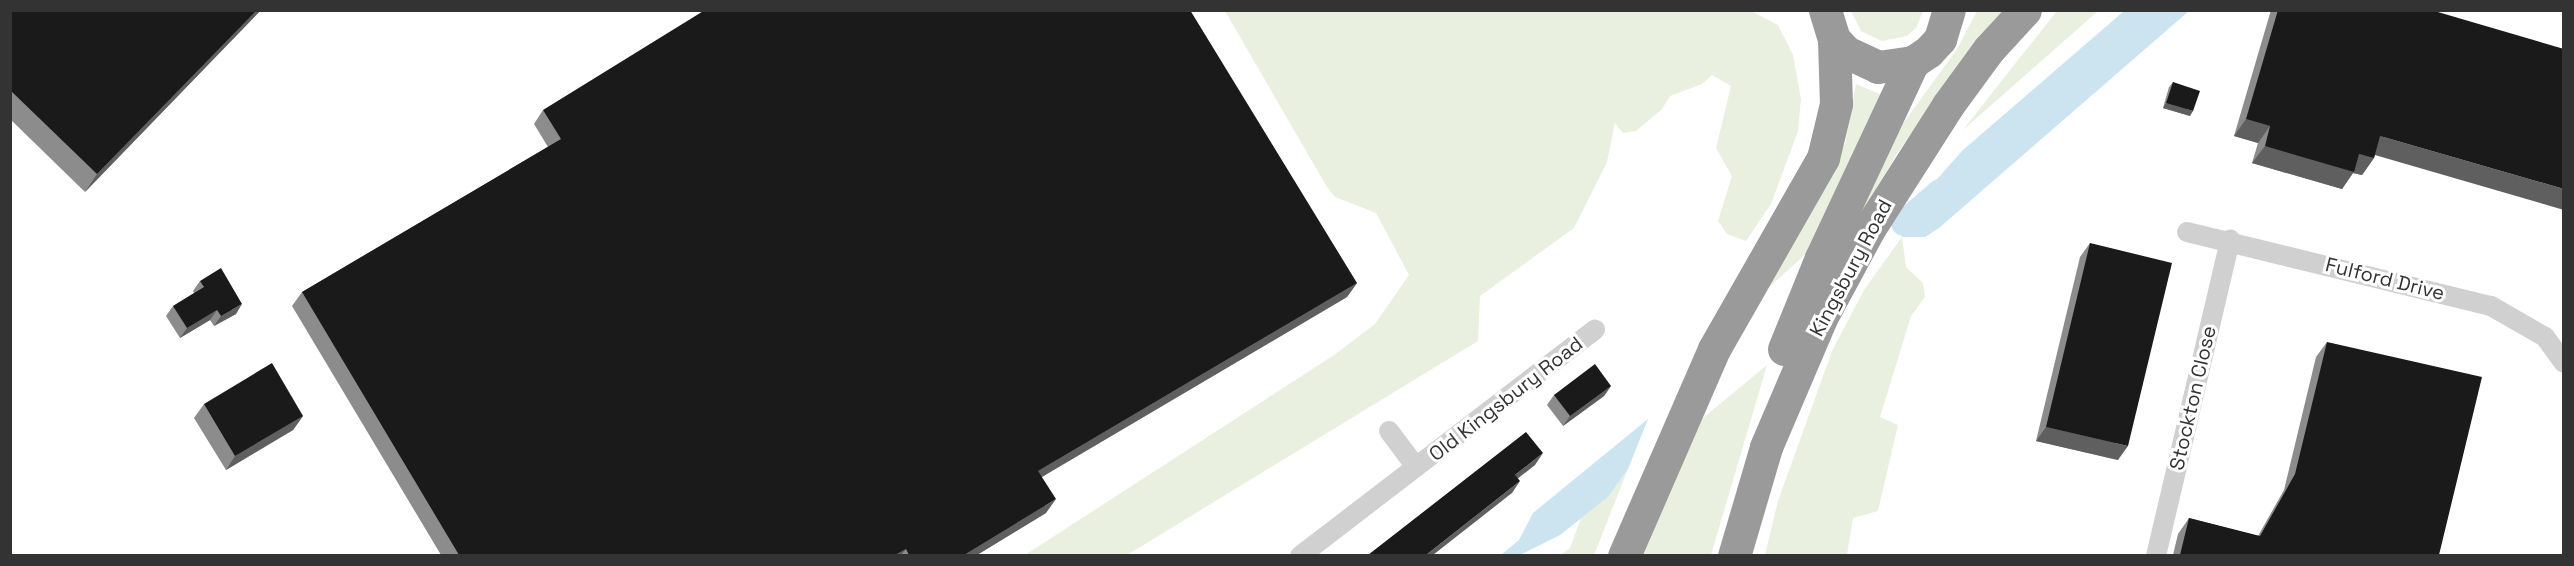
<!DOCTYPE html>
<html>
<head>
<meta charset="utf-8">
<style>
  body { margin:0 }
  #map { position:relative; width:2574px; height:566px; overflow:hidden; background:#fff; font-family:"Space Grotesk",sans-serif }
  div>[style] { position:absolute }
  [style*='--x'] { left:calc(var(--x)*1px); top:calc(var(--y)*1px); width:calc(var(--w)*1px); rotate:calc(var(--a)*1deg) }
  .green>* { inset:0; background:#e9f0e0 }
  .water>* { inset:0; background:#cce3f0 }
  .canal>* { height:26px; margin:-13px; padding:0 13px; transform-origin:13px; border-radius:13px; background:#cce3f0 }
  .street>* { height:20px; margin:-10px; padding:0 10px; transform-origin:10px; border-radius:10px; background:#d0d0d0 }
  .highway>* { height:33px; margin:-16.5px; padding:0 16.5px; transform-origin:16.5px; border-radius:16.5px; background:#9a9a9a }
  .wall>* { inset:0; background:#8c8c8c }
  .shaded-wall>* { inset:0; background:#5f5f5f }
  .building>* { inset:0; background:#1a1a1a }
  span { translate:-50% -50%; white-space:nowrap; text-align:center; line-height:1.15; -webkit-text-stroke:6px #fff; paint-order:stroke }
  .street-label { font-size:20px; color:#333 }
  .frame { position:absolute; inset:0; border:12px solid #333; pointer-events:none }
</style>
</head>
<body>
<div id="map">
  <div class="green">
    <div style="clip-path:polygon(1751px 11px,1778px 25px,1793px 55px,1801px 99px,1798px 131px,1771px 204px,1746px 241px,1727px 234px,1718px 221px,1732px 176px,1716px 148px,1731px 86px,1712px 75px,1702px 84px,1670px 96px,1662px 109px,1636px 131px,1623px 133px,1615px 123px,1607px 162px,1574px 228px,1480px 296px,1478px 341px,1127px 555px,1025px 555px,1334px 355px,1375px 324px,1409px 275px,1376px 213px,1335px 197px,1327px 187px,1225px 11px)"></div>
    <div style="clip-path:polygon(1851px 11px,1851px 10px,1923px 11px,1916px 28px,1907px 36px,1882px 41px,1861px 31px)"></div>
    <div style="clip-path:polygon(1977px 11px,2005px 11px,1898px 152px,1855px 223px,1894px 136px,1957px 49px)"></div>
    <div style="clip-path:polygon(2057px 11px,2098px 11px,1963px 130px,2014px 65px)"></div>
    <div style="clip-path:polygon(1856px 84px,1882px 95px,1810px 250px,1753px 302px,1845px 144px)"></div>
    <div style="clip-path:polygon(1902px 237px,1906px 267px,1923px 283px,1925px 297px,1911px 316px,1880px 417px,1898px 425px,1878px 511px,1853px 518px,1847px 555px,1765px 555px,1778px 501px,1832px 351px,1864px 290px)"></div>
    <div style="clip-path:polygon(1767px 365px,1711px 555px,1643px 556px,1697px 423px)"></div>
    <div style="clip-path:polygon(1628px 469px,1594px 555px,1559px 556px,1570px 548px,1581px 518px,1608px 497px)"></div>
  </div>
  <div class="water">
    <div style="clip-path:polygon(2124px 11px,2189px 11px,1939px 228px,1925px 237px,1902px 237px,1930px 187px,1963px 150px)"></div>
    <div style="clip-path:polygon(1648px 419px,1628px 469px,1608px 497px,1560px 535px,1520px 555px,1501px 555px,1519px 540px,1533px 513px)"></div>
  </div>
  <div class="canal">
    <div style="--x:1904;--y:223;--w:48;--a:-40.7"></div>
  </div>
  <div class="street">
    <div style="--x:2187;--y:232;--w:313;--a:13.7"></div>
    <div style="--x:2491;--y:306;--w:62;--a:29.9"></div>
    <div style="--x:2545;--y:337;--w:32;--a:54"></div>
    <div style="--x:1389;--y:431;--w:45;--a:53.1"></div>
    <div style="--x:1300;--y:556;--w:372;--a:-37.5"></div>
    <div style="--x:2156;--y:556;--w:325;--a:-76.8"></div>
  </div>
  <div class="highway">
    <div style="--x:1825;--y:10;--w:30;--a:73"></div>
    <div style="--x:1834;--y:39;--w:18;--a:47"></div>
    <div style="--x:1846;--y:52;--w:35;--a:25"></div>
    <div style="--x:1878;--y:67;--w:35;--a:-8"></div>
    <div style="--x:1913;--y:62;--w:18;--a:-34"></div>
    <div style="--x:1928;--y:52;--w:18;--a:-47"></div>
    <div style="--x:1940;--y:39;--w:30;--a:-73"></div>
    <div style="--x:1784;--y:349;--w:98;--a:-67.9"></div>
    <div style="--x:1821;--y:258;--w:217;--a:-64.9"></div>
    <div style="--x:1624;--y:556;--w:226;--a:-66.5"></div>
    <div style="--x:1714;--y:349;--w:220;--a:-60.3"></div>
    <div style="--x:1823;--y:158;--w:56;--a:-76.5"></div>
    <div style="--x:1836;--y:104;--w:65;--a:-91.8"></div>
    <div style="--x:1734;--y:556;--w:114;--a:-73.6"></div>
    <div style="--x:1766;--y:447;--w:140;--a:-66.9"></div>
    <div style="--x:1821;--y:318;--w:101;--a:-61.7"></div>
    <div style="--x:1869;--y:229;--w:147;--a:-57.5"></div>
    <div style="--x:1948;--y:105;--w:69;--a:-53.8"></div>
    <div style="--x:1989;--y:49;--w:53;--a:-47.3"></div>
  </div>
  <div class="wall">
    <div style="clip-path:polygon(10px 10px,261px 10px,85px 192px,10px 119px)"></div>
    <div style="clip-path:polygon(2271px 10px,2431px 10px,2374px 158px,2362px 175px,2353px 173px,2342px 189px,2252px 163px,2258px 143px,2234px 136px)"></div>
    <div style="clip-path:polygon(2173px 82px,2190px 116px,2163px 108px,2169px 87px)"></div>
    <div style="clip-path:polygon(543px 110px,1357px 283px,1347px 297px,1042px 477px,1046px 513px,977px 555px,441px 555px,292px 306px,302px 292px,548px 147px,534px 124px)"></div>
    <div style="clip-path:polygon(2090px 243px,2118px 460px,2036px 441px,2080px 257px)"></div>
    <div style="clip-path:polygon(200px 281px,236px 314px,214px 326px,210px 320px,180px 338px,166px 316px,173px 306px,194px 293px,193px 291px)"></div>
    <div style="clip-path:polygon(2327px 342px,2439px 555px,2173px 555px,2178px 534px,2189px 518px,2258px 536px,2284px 490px,2316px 357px)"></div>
    <div style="clip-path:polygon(1611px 386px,1604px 396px,1563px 426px,1547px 405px,1554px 395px)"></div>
    <div style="clip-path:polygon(204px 404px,303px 416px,293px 430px,226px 470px,194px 418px)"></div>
  </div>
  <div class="shaded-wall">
    <div style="clip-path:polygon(257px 10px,261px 10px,85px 192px,97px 174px)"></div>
    <div style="clip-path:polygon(2166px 103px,2193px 111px,2190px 116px,2163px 108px)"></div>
    <div style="clip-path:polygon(2246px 119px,2270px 126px,2258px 143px,2234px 136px)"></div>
    <div style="clip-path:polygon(2380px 136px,2564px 189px,2564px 210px,2368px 153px)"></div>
    <div style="clip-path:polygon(2265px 146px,2359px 154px,2374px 158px,2362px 175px,2353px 173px,2342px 189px,2252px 163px)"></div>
    <div style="clip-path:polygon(1357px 283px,1347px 297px,1028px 485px,1038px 471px)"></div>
    <div style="clip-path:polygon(242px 304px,236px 314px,214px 326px,221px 316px)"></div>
    <div style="clip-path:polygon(217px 310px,210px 320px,180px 338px,187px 328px)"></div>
    <div style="clip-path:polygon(1611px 386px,1604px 396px,1563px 426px,1570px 416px)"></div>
    <div style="clip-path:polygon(303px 416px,293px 430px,226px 470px,235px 456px)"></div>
    <div style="clip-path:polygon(2046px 427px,2128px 446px,2118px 460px,2036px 441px)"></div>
    <div style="clip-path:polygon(1543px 453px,1535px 465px,1507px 487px,1515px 475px)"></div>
    <div style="clip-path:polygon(1520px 481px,1512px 493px,1433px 555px,1426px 555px)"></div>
    <div style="clip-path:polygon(1056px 499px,1046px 513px,977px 555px,964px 555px)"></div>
    <div style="clip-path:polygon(906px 549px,901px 555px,895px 555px)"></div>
  </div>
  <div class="building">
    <div style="clip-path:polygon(10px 10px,257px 10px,97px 174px,10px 90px)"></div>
    <div style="clip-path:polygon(705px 10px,1190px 10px,1357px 283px,1038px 471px,1056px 499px,964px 555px,909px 555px,906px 549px,895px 555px,459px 555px,302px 292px,561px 139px,543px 110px)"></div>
    <div style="clip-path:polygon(2278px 10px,2431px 10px,2564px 49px,2564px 189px,2380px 136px,2374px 158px,2359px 154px,2354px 172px,2265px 146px,2270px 126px,2246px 119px)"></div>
    <div style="clip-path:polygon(2173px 82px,2200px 91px,2193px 111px,2166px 103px)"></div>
    <div style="clip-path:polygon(2090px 243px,2172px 263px,2128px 446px,2046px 427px)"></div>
    <div style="clip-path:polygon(221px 268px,242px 304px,221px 316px,217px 310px,187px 328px,173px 306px,204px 287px,200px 281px)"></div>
    <div style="clip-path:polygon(2327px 342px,2482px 377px,2439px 555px,2180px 555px,2189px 518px,2260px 536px,2295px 474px)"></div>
    <div style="clip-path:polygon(272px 363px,303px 416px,235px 456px,204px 404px)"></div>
    <div style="clip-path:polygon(1595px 364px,1611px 386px,1570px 416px,1554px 395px)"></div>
    <div style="clip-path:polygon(1526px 432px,1543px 453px,1515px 475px,1520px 481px,1426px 555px,1368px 555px)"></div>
  </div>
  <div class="street-label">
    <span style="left:1851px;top:268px;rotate:-62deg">Kingsbury Road</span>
    <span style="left:2385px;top:279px;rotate:14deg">Fulford Drive</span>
    <span style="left:2193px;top:398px;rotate:-77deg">Stockton Close</span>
    <span style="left:1506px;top:399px;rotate:-38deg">Old Kingsbury Road</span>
  </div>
  <div class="frame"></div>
</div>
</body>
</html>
